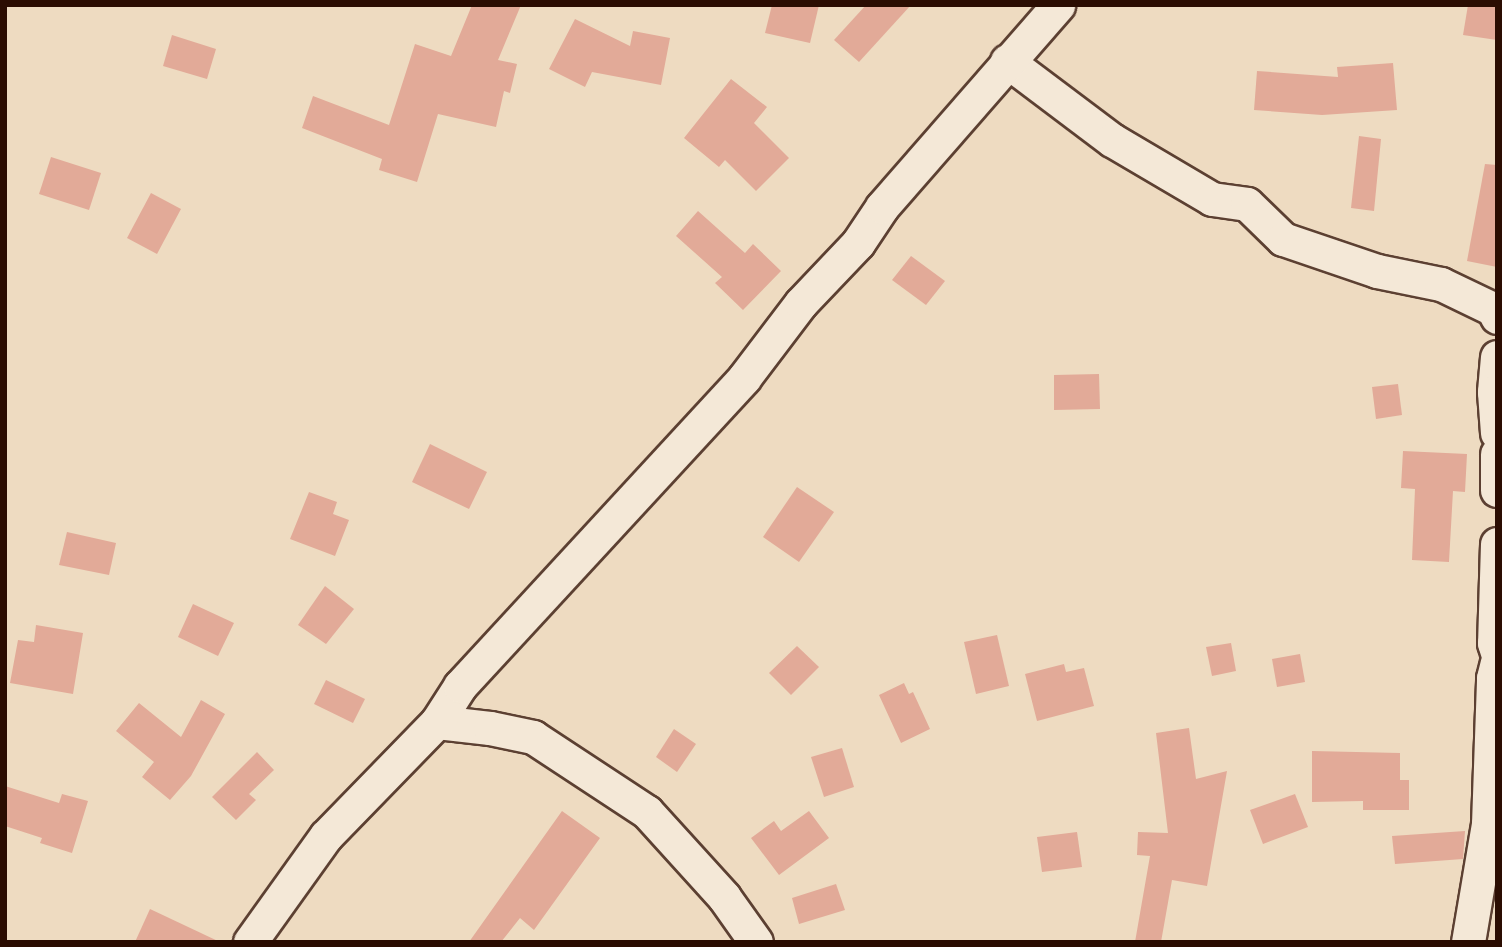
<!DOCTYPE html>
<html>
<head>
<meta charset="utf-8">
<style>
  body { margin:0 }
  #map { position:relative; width:1502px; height:947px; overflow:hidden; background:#eedbc1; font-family:"IM FELL DW Pica",serif }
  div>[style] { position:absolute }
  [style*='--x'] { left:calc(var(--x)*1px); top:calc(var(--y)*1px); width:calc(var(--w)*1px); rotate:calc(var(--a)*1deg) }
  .building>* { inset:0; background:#e2aa98 }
  .roads { filter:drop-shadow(2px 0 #5c4032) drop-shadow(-2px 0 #5c4032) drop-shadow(0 2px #5c4032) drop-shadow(0 -2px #5c4032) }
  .minor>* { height:33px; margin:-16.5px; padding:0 16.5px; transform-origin:16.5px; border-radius:16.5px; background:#f4e8d7 }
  span { translate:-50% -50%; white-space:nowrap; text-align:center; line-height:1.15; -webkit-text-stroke:5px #f4e8d7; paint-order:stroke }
  .frame { position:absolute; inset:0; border:7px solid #2b0d02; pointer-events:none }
</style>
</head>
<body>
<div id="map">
  <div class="building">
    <div style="clip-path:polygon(472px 5px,521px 5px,498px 60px,517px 64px,510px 93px,504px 91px,496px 127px,438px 114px,417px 182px,379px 170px,382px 159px,302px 128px,313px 96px,389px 125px,415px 44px,451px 56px)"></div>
    <div style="clip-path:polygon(772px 5px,819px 5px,810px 43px,765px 33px)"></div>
    <div style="clip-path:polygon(866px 5px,911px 5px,859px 62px,834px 40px)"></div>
    <div style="clip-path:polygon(1468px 5px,1497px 5px,1497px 40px,1463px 35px)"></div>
    <div style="clip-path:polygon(575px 19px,630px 46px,633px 31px,670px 38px,661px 85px,592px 72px,585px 87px,549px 69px)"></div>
    <div style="clip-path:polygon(172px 35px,216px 49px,207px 79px,163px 66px)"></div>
    <div style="clip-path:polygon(1393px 63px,1397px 110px,1322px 115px,1254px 110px,1257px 71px,1338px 77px,1337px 67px)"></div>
    <div style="clip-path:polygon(731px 79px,767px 107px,754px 123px,789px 158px,756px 191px,725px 160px,719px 167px,684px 138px)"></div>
    <div style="clip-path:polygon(1359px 136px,1381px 139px,1374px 211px,1351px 208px)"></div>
    <div style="clip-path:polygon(51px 157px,101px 173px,89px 210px,39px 194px)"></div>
    <div style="clip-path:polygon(1485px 164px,1497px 165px,1497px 267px,1467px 261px)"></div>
    <div style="clip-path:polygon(151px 193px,181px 209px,157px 254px,127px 238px)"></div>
    <div style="clip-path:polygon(698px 211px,745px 253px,753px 244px,781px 271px,743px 310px,715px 283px,722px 277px,676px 236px)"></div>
    <div style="clip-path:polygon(911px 256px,945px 281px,926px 305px,892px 280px)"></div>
    <div style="clip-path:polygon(1099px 374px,1100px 409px,1054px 410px,1054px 375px)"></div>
    <div style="clip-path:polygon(1398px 384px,1402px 415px,1376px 419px,1372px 387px)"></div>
    <div style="clip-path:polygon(430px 444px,487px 472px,469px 509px,412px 482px)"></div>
    <div style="clip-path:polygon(1403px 451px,1467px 454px,1465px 492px,1453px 491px,1449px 562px,1412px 560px,1415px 489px,1401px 488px)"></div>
    <div style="clip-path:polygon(797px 487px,834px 512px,799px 562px,763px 537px)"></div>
    <div style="clip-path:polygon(309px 492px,337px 502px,333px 514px,349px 520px,335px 556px,290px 539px)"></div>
    <div style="clip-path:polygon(67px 532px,116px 543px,109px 575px,59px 565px)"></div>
    <div style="clip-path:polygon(325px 586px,354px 609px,326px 644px,298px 625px)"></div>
    <div style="clip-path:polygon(193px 604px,234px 623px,218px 656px,178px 637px)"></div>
    <div style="clip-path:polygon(36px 625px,83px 633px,73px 694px,10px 683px,18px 640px,34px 642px)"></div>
    <div style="clip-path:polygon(997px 635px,1009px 686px,976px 694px,964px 642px)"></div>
    <div style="clip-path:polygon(1231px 643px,1236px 671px,1212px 676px,1206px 647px)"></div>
    <div style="clip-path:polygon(797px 646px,819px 667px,791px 695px,769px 673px)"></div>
    <div style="clip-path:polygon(1300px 654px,1305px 682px,1277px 687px,1272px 659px)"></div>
    <div style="clip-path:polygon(1064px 664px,1066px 672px,1084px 668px,1094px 706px,1037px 721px,1025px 674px)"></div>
    <div style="clip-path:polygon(326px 680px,365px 699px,353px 723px,314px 704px)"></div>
    <div style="clip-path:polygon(904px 683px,909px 694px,913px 692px,930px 729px,901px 743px,879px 695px)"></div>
    <div style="clip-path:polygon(201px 700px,225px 714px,191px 776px,170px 800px,142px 777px,154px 762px,116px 731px,139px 703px,181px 737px)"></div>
    <div style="clip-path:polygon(1189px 728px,1196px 779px,1227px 771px,1207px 886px,1172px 880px,1161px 942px,1135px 942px,1150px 856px,1137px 855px,1138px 832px,1168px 833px,1156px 733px)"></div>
    <div style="clip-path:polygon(674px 729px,696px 744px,677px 772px,656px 757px)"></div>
    <div style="clip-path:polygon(842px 748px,854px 787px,824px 797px,811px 757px)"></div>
    <div style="clip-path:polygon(1312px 751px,1400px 753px,1400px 780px,1409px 780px,1409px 810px,1363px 810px,1363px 801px,1312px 802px)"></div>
    <div style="clip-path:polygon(257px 752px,274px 770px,249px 794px,256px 800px,236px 820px,212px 797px)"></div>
    <div style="clip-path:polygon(5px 786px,59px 803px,62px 794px,88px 801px,72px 853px,40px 843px,42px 838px,5px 826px)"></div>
    <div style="clip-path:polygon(1295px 794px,1308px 827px,1263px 844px,1250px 810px)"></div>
    <div style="clip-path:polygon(562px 811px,600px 838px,534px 930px,520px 918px,501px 942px,469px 942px)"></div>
    <div style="clip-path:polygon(809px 811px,829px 838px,779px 875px,751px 838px,774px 821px,781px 831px)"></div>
    <div style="clip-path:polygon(1465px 831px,1463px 859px,1395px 864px,1392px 836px)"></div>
    <div style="clip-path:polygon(1077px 832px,1082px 867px,1042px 872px,1037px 837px)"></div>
    <div style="clip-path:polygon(836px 884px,845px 910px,799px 924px,792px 898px)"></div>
    <div style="clip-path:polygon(150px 909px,220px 942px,135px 942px)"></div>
  </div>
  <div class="roads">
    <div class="minor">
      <div style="--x:1007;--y:61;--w:131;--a:37"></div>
      <div style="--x:1112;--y:140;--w:116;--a:30.5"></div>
      <div style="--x:1212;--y:199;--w:35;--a:8"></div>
      <div style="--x:1247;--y:204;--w:50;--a:44.2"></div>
      <div style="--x:1283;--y:239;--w:99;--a:18.8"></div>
      <div style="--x:1377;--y:271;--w:65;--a:11.5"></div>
      <div style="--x:1441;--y:284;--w:58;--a:25.7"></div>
      <div style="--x:1493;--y:309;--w:9;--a:63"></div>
      <div style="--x:1497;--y:357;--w:35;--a:95"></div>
      <div style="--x:1494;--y:392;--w:41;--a:85.8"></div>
      <div style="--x:1497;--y:454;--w:36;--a:90"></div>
      <div style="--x:1497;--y:544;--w:99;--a:91.7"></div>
      <div style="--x:1494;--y:643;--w:9;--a:72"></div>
      <div style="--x:437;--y:722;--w:53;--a:6.5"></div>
      <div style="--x:490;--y:728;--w:44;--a:11.8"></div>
      <div style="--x:533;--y:737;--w:136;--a:33.3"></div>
      <div style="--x:647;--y:812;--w:115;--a:47.8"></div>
      <div style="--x:724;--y:897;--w:55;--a:54.6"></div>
      <div style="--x:250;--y:942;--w:130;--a:-54.4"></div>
      <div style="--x:326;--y:836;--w:159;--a:-45.8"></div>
      <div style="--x:437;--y:722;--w:43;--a:-57.4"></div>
      <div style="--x:460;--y:686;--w:419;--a:-47.3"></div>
      <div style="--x:744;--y:378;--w:94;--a:-52.8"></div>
      <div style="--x:801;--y:303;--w:83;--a:-46.5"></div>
      <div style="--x:858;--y:243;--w:43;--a:-56.3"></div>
      <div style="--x:882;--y:207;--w:268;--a:-48.9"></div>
      <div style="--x:1468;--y:942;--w:120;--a:-80.4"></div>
      <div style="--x:1488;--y:824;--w:146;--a:-88"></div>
      <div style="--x:1493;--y:678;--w:16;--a:-76"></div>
    </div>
  </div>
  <div class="frame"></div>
</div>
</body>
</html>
